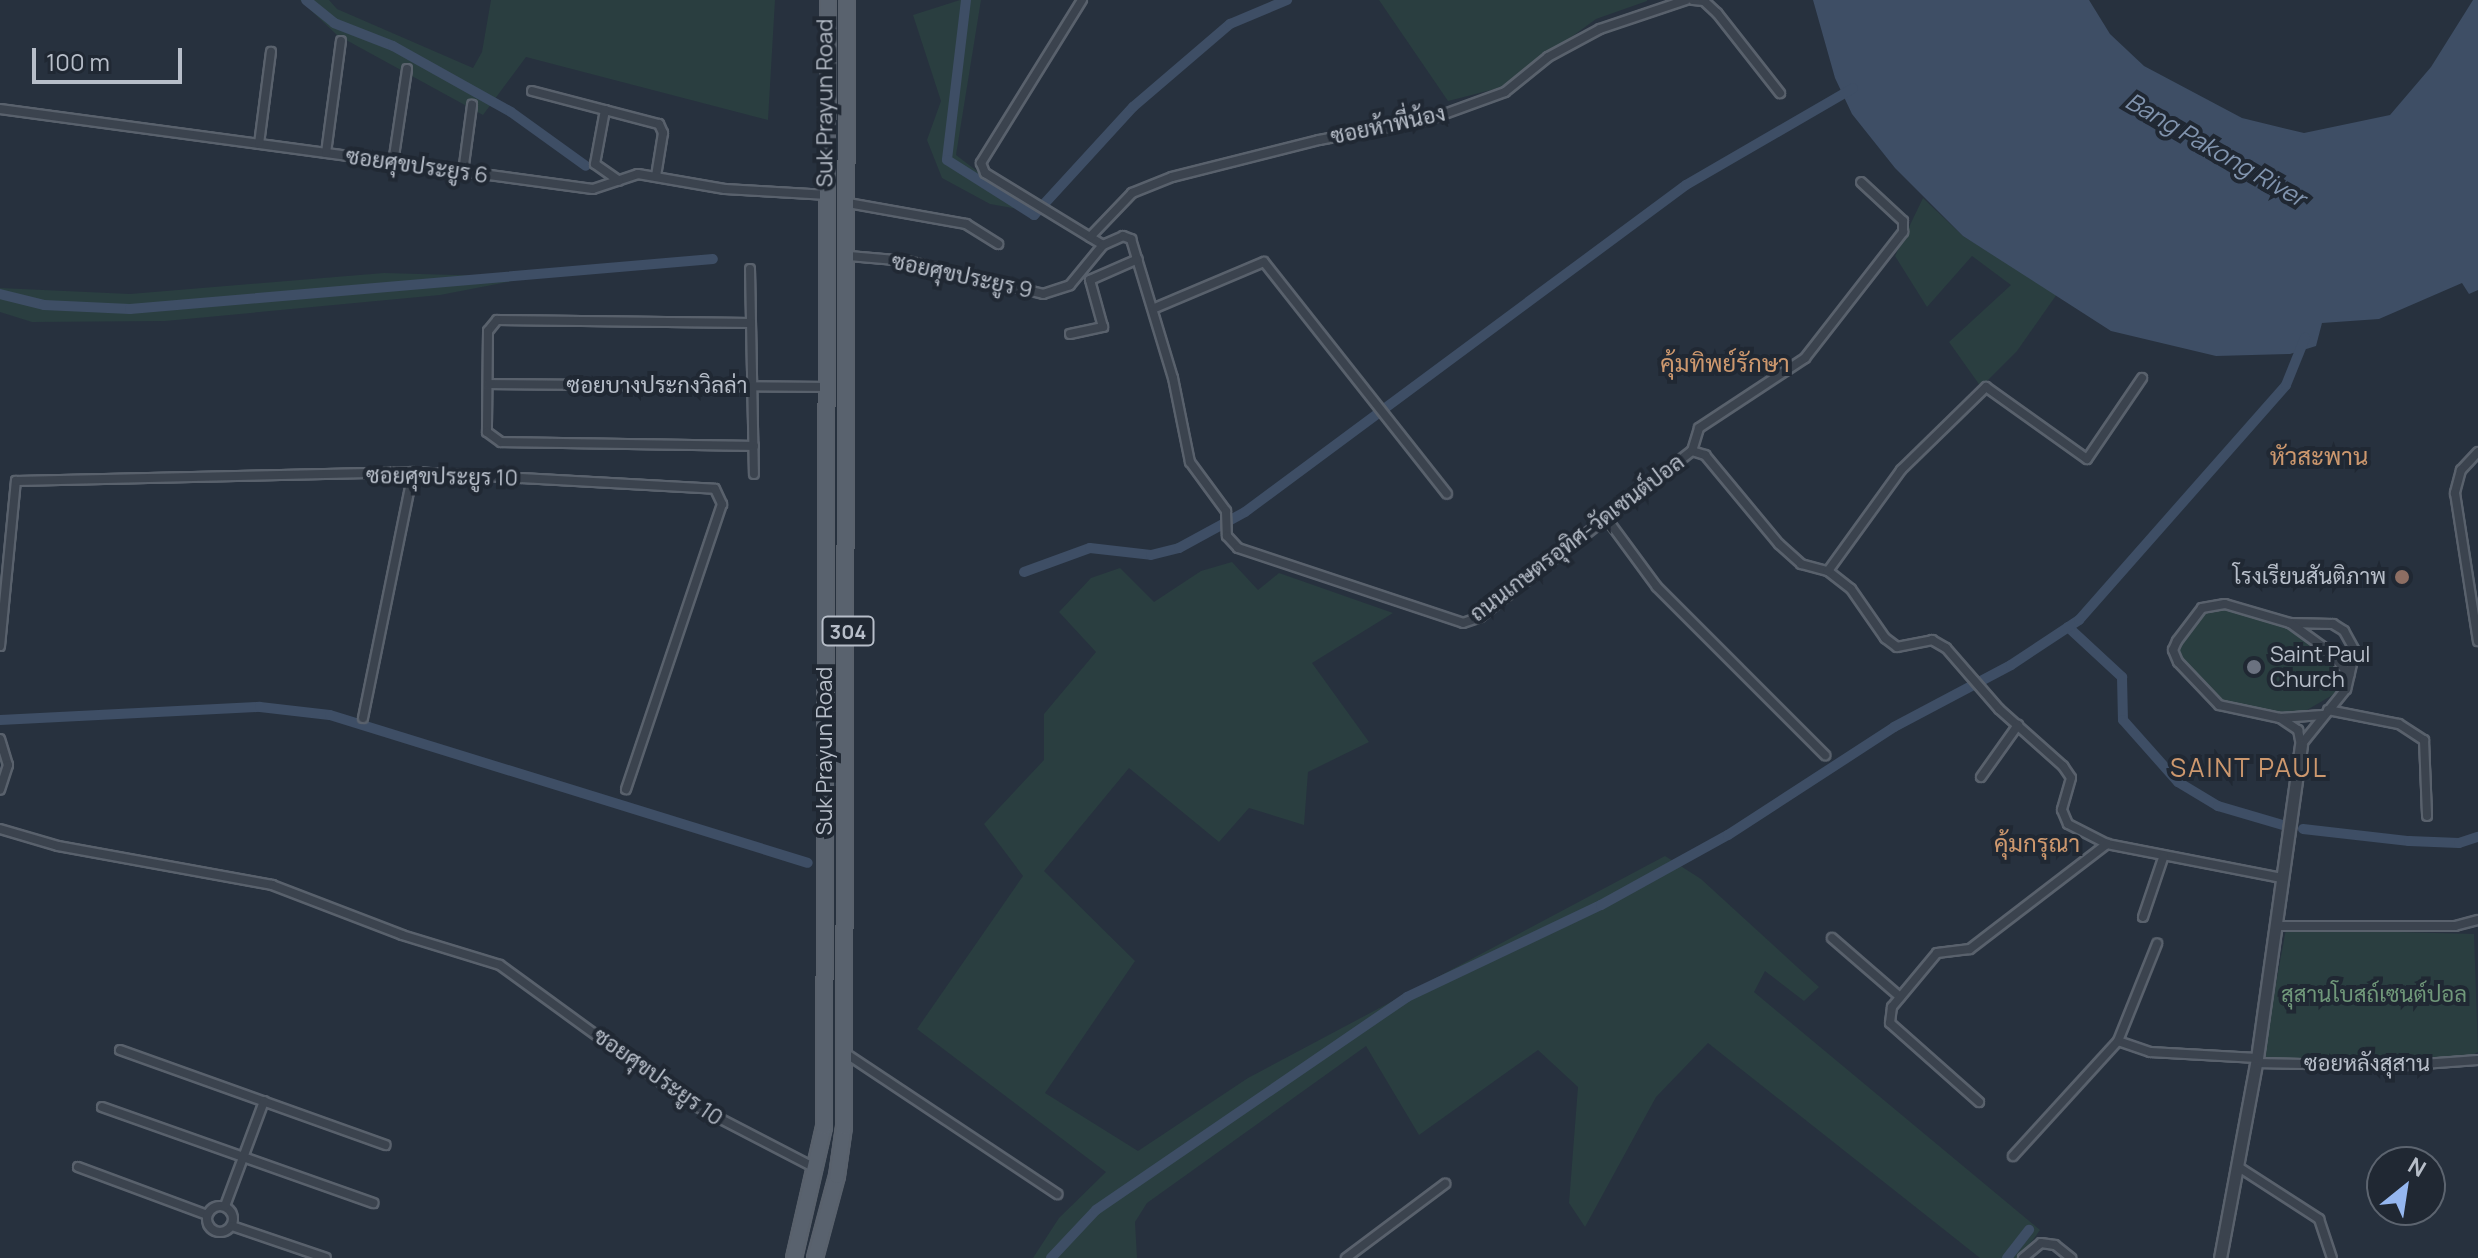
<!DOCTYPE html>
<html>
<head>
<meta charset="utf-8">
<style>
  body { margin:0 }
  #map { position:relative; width:2478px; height:1258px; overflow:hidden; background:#27313e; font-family:Manrope,Sarabun,sans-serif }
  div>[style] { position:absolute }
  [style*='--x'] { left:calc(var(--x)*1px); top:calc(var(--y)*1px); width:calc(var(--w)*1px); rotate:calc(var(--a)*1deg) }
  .green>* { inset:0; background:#2a3e40 }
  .water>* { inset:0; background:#3e4e65 }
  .canal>* { height:10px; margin:-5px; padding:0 5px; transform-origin:5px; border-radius:5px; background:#3e4e65 }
  .roads { filter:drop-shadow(2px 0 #59616c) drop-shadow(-2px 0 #59616c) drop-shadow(0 2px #59616c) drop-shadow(0 -2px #59616c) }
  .minor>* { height:8px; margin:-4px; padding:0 4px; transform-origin:4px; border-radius:4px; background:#3b434e }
  .minor>.ring { margin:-4px; padding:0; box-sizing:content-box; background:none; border:8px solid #3b434e; border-radius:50% }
  .tertiary>* { height:11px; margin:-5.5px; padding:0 5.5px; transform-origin:5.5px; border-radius:5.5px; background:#3b434e }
  .primary>* { height:14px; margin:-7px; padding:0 7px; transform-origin:7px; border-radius:7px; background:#59626e }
  .dots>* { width:22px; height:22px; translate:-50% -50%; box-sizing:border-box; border:4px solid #202833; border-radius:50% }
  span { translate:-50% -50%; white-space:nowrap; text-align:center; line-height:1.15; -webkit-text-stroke:8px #202833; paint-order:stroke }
  .shield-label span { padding:2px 6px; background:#202833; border:2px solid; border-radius:6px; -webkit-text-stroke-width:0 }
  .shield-label { font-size:20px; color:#b7bec9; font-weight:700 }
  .street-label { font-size:22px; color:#b7bec9 }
  .poi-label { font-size:22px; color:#b7bec9 }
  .right { translate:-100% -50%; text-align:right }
  .left { translate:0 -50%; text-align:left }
  .park-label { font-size:22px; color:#70987a }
  .water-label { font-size:24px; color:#8194ae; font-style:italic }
  .neighbourhood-label { font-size:24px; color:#cd986e }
  .quarter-label { font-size:26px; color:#cd986e; letter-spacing:2px }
  .north { position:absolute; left:2366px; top:1146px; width:80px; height:80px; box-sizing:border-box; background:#202833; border:2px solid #5c646f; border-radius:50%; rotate:30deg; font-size:22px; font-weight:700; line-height:32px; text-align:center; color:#b7bec9 }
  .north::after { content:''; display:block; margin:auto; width:28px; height:36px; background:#95b7f0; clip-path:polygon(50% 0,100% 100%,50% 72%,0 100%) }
  .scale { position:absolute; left:32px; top:48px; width:150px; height:36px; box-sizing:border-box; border:4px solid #b7bec9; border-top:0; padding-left:10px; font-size:24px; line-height:28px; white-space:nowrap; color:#b7bec9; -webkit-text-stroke:6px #202833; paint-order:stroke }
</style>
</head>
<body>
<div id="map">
  <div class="green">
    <div style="clip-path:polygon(300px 0,329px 0,337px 9px,473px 68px,482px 52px,491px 0,775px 0,768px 120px,526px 57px,483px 115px,337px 35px)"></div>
    <div style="clip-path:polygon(960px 0,981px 0,956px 155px,1029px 211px,990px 204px,942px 178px,927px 140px,941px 101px,913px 15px)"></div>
    <div style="clip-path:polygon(1379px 0,1647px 0,1647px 1px,1596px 19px,1503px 87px,1448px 101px)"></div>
    <div style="clip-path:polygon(1923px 198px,1963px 236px,2057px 294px,2017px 351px,1981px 387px,1949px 342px,2011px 285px,1972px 256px,1927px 307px,1895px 256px)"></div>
    <div style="clip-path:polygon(384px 273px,533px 277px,440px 295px,165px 321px,32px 322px,0 312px,0 288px,130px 294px)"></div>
    <div style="clip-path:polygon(1232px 562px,1258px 590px,1279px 573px,1393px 613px,1312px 663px,1369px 742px,1308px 772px,1304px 825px,1249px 808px,1219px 842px,1129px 768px,1044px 871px,1135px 961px,1045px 1093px,1138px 1151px,1248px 1078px,1665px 856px,1701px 879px,1819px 987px,1804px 1001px,1765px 971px,1754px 992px,2040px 1230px,2033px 1240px,2017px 1258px,1980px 1258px,1708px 1043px,1656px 1097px,1585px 1227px,1569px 1203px,1578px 1087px,1538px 1050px,1419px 1135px,1366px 1046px,1147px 1203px,1135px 1222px,1137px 1258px,1033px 1258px,1059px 1218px,1106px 1172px,917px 1029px,1023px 876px,984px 824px,1044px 760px,1044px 714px,1096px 652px,1059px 612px,1091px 578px,1120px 568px,1154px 602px,1201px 571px)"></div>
    <div style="clip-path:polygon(2223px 608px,2281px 625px,2325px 652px,2338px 666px,2336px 693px,2307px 710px,2278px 713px,2242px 709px,2210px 695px,2177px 652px,2194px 624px,2209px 610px)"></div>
    <div style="clip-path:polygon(2286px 929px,2474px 934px,2478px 1052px,2467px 1058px,2418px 1060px,2262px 1059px)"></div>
  </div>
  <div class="water">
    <div style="clip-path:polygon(1813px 0,2089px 0,2110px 34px,2144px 66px,2242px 118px,2304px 133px,2390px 115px,2431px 67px,2473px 0,2478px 0,2478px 290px,2469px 294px,2462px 283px,2379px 319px,2322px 323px,2316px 346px,2290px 354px,2216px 356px,2111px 331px,1963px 236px,1895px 168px,1852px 114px,1835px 78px)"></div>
  </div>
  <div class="canal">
    <div style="--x:306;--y:0;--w:36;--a:39"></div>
    <div style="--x:334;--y:23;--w:63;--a:21.3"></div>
    <div style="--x:393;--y:46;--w:135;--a:29.2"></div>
    <div style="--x:511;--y:112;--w:92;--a:35.8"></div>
    <div style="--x:966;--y:0;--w:161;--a:96.8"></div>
    <div style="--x:947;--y:160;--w:103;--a:32.3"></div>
    <div style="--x:1034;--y:215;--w:147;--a:-47.5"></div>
    <div style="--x:1133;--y:107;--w:128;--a:-40.6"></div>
    <div style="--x:1230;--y:24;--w:62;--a:-22.8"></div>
    <div style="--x:0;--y:294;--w:45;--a:14"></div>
    <div style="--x:44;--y:305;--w:86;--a:2.7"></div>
    <div style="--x:130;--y:309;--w:585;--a:-4.9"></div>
    <div style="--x:1024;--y:572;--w:70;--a:-20"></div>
    <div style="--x:1090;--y:548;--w:61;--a:6.5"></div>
    <div style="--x:1151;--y:555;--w:29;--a:-14"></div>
    <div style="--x:1179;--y:548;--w:75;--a:-28.6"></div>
    <div style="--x:1245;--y:512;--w:549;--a:-36.56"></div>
    <div style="--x:1686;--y:185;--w:193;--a:-30.1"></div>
    <div style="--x:2068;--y:627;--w:74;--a:42.8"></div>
    <div style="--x:2122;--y:677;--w:43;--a:88.7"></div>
    <div style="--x:2123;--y:720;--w:83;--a:48.4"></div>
    <div style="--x:2178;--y:782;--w:47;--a:31"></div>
    <div style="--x:2218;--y:806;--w:71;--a:16.4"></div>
    <div style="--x:0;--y:720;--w:260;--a:-2.9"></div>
    <div style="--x:260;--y:707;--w:70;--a:6.5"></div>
    <div style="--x:330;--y:715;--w:500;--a:17.2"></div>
    <div style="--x:2303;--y:829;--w:107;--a:6.5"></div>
    <div style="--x:2409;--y:841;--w:50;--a:2.3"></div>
    <div style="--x:2459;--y:843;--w:20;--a:-18"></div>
    <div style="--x:1051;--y:1258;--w:66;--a:-46.8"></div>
    <div style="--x:1096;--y:1210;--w:377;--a:-34.4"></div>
    <div style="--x:1407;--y:997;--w:215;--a:-25.4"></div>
    <div style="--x:1601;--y:905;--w:145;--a:-28.9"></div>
    <div style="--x:1728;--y:835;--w:198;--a:-33"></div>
    <div style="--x:1894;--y:727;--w:132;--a:-27.9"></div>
    <div style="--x:2011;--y:665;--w:82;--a:-33.5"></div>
    <div style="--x:2079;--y:620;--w:313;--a:-48.6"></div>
    <div style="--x:2286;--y:385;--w:51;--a:-68"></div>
    <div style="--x:2007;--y:1258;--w:36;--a:-52"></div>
  </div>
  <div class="roads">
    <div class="minor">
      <div style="--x:1082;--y:0;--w:192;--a:121.8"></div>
      <div style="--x:981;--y:163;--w:11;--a:68"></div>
      <div style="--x:985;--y:173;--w:138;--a:31.4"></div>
      <div style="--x:1693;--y:0;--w:11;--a:5"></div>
      <div style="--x:1704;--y:1;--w:18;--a:43"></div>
      <div style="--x:1717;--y:13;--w:102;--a:51.8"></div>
      <div style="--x:532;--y:91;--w:131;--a:14.6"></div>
      <div style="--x:659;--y:124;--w:10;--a:66"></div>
      <div style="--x:663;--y:133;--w:44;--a:99.2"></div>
      <div style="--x:0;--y:109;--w:598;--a:7.68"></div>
      <div style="--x:593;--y:189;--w:47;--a:-18.4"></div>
      <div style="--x:638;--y:174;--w:88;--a:9.8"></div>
      <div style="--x:725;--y:189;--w:103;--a:3.3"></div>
      <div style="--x:605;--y:110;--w:55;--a:100.5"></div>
      <div style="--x:595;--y:164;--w:29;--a:35"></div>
      <div style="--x:259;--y:144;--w:93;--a:-82.6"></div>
      <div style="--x:326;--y:153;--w:113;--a:-82.4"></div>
      <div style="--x:393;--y:163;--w:95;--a:-81.5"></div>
      <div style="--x:463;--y:172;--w:68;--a:-82.3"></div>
      <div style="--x:848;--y:203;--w:120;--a:10.1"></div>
      <div style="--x:966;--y:224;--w:38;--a:32"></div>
      <div style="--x:1090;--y:237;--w:61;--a:-46.3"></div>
      <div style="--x:1132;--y:193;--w:43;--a:-21.8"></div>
      <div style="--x:1172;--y:177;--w:152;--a:-14.1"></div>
      <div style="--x:1319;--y:140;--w:111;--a:-10.4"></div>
      <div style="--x:1428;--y:120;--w:82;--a:-20"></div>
      <div style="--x:1505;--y:92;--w:55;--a:-39.1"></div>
      <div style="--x:1548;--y:57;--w:59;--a:-28.3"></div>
      <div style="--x:1600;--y:29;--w:91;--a:-18.6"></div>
      <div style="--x:849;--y:256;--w:58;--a:4.9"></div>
      <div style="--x:907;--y:261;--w:140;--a:13.6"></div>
      <div style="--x:1043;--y:294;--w:28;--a:-18"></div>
      <div style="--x:1070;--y:285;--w:52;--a:-50.5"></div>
      <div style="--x:1103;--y:245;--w:22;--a:-24"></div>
      <div style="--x:1123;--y:236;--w:9;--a:21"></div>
      <div style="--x:1131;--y:239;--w:145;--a:73.2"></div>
      <div style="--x:1173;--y:378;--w:86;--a:78.6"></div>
      <div style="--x:1190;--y:462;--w:61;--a:53.7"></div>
      <div style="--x:1226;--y:511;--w:25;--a:88"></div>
      <div style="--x:1227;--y:536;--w:16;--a:47"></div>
      <div style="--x:1238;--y:548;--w:237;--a:18.4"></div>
      <div style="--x:1463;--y:623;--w:18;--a:-19"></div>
      <div style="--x:1480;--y:617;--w:269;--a:-38.1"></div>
      <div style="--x:1692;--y:451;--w:14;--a:17"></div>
      <div style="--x:1705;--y:455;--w:116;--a:50.3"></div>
      <div style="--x:1779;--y:544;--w:30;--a:42"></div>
      <div style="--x:1801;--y:564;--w:28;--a:15"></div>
      <div style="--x:1828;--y:571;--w:29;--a:38"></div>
      <div style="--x:1851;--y:589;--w:60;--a:55.2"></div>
      <div style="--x:1885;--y:638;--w:15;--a:37"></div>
      <div style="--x:1897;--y:647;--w:36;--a:-11"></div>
      <div style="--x:1932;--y:640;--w:16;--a:30"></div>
      <div style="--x:1946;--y:648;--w:81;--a:49"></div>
      <div style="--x:1999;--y:709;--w:86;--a:41.7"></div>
      <div style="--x:2063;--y:766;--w:14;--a:56"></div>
      <div style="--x:2071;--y:778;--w:33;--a:106"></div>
      <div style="--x:2062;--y:810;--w:15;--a:67"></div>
      <div style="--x:2068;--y:824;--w:44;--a:27.1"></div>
      <div style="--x:2107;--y:844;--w:178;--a:11"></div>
      <div style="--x:750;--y:269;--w:205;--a:88.9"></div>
      <div style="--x:1155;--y:308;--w:118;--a:-22.9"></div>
      <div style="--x:1264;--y:262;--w:295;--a:51.7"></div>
      <div style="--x:751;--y:323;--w:254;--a:-179.3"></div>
      <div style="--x:497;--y:320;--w:14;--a:129"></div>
      <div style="--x:488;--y:331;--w:101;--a:90.6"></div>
      <div style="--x:487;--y:432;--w:17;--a:36"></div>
      <div style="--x:501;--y:442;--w:253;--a:0.9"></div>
      <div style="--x:1070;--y:334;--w:34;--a:-12"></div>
      <div style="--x:1103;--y:327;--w:49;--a:-105.5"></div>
      <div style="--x:1090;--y:280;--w:52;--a:-23.6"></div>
      <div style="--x:488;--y:384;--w:338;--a:0.5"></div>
      <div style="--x:1692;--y:451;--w:24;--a:-73"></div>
      <div style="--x:1699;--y:428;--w:127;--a:-33.4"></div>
      <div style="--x:1805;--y:358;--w:160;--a:-52.1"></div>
      <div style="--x:1903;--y:232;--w:11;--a:-90"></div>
      <div style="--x:1903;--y:221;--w:57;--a:-137.1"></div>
      <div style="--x:2478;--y:452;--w:25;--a:133"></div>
      <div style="--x:2461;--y:470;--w:24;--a:105"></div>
      <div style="--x:2455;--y:493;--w:150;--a:81.2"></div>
      <div style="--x:1607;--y:519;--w:84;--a:53.7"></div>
      <div style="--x:1657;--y:587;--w:238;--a:45"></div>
      <div style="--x:1828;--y:571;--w:125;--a:-54.1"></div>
      <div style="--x:1901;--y:470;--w:119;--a:-44.3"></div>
      <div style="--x:1986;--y:387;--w:124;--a:35.5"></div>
      <div style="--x:2087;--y:459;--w:98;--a:-55.8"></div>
      <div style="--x:2290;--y:623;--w:43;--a:1.3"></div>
      <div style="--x:2333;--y:624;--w:13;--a:32"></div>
      <div style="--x:2344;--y:631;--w:23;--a:61"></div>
      <div style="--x:2355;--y:651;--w:39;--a:103"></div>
      <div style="--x:2346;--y:689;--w:72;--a:128.8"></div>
      <div style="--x:0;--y:646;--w:166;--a:-84.5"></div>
      <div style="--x:16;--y:481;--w:397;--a:-1.3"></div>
      <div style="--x:413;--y:472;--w:302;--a:3.2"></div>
      <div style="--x:715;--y:489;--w:17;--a:65"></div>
      <div style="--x:722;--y:504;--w:301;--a:108.6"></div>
      <div style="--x:2328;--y:710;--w:72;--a:11.2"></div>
      <div style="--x:2399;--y:724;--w:30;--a:33"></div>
      <div style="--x:2424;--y:740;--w:76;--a:87.7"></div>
      <div style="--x:2323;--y:715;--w:43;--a:176"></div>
      <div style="--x:2280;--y:718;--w:62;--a:-168"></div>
      <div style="--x:2219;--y:705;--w:59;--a:-133.6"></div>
      <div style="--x:2178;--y:662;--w:13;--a:-113"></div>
      <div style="--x:2173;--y:650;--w:10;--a:-66"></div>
      <div style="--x:2177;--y:641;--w:41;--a:-52.9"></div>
      <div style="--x:2202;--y:608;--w:23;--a:-10"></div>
      <div style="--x:2225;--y:604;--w:68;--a:16.3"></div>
      <div style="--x:2290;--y:623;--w:49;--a:35.9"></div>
      <div style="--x:2330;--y:652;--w:30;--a:50"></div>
      <div style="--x:363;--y:718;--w:251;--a:-78.5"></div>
      <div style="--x:2280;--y:718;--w:22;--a:34"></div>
      <div style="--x:2298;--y:730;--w:15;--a:79"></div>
      <div style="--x:0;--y:739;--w:27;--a:73"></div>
      <div style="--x:8;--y:765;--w:26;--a:108"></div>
      <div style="--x:1981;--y:777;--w:64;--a:-54.6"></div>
      <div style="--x:0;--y:829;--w:60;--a:16.3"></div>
      <div style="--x:58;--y:846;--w:218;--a:10.3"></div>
      <div style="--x:272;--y:885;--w:139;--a:21"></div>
      <div style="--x:402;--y:935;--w:102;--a:17"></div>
      <div style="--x:500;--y:965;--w:233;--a:36.1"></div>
      <div style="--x:688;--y:1102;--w:145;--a:27.4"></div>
      <div style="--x:2143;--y:917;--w:65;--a:-71.3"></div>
      <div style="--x:2275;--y:926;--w:180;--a:0"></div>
      <div style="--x:2455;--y:926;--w:24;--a:-15"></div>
      <div style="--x:1832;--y:938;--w:90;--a:40.9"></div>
      <div style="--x:2118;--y:1041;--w:34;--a:19"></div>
      <div style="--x:2150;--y:1052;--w:107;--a:3.2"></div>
      <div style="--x:120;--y:1050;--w:282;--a:19.7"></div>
      <div style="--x:845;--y:1053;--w:255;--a:33.6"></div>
      <div style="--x:2256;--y:1063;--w:140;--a:1.2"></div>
      <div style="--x:2396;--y:1066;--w:82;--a:-4.2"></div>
      <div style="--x:1979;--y:1102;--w:119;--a:-138.4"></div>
      <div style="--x:1890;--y:1023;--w:16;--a:-83"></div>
      <div style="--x:1892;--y:1007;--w:70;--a:-50.2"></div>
      <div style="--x:1937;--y:953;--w:33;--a:-7"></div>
      <div style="--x:1970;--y:949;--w:173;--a:-37.5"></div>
      <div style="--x:102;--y:1107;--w:288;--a:19.5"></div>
      <div style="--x:2013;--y:1156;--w:156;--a:-47.6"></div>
      <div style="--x:2118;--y:1041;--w:105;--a:-68.1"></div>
      <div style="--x:2237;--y:1166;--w:98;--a:32.9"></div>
      <div style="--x:2319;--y:1219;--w:41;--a:71.6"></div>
      <div style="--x:78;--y:1167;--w:138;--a:20.4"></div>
      <div class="ring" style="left:207px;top:1206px;width:18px;height:18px"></div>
      <div style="--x:225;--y:1206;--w:112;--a:-69.6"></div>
      <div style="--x:232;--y:1226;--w:99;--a:18.8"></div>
      <div style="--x:1346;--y:1258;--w:124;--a:-36.8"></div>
      <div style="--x:2023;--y:1258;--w:23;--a:-40"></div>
      <div style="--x:2041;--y:1243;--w:14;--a:8"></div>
      <div style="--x:2055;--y:1245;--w:21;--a:39"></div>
    </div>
    <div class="tertiary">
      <div style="--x:2220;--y:1258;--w:203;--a:-79.5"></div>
      <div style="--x:2257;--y:1058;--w:316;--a:-82"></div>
    </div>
    <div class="primary">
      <div style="--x:794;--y:1258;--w:134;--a:-77.1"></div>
      <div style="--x:824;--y:1127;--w:1127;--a:-89.8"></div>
      <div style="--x:815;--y:1258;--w:85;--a:-75"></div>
      <div style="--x:837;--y:1176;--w:49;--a:-81.9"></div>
      <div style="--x:844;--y:1127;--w:1127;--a:-89.85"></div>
    </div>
  </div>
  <div class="dots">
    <div style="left:2402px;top:577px;background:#8d6e63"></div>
    <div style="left:2254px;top:667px;background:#6b7280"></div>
  </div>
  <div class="shield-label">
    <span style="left:848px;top:631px">304</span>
  </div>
  <div class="street-label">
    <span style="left:825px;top:103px;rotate:-90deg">Suk Prayun Road</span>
    <span style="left:1388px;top:125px;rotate:-12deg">ซอยห้าพี่น้อง</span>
    <span style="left:417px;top:166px;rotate:8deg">ซอยศุขประยูร 6</span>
    <span style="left:962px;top:276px;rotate:12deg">ซอยศุขประยูร 9</span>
    <span style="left:657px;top:386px">ซอยบางประกงวิลล่า</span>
    <span style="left:442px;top:477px;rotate:1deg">ซอยศุขประยูร 10</span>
    <span style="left:1577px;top:538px;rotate:-37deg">ถนนเกษตรอุทิศ-วัดเซนต์ปอล</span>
    <span style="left:825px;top:751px;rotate:-90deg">Suk Prayun Road</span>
    <span style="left:2367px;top:1064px">ซอยหลังสุสาน</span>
    <span style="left:658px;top:1077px;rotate:35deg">ซอยศุขประยูร 10</span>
  </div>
  <div class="poi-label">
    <span class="right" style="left:2386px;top:577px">โรงเรียนสันติภาพ</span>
    <span class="left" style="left:2270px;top:667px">Saint Paul<br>Church</span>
  </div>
  <div class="park-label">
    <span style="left:2374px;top:995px">สุสานโบสถ์เซนต์ปอล</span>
  </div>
  <div class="water-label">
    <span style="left:2216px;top:149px;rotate:30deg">Bang Pakong River</span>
  </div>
  <div class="neighbourhood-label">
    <span style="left:1725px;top:363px">คุ้มทิพย์รักษา</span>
    <span style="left:2319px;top:456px">หัวสะพาน</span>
    <span style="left:2037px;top:843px">คุ้มกรุณา</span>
  </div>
  <div class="quarter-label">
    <span style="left:2249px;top:768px">SAINT PAUL</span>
  </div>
  <div class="north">N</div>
  <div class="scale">100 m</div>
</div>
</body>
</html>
